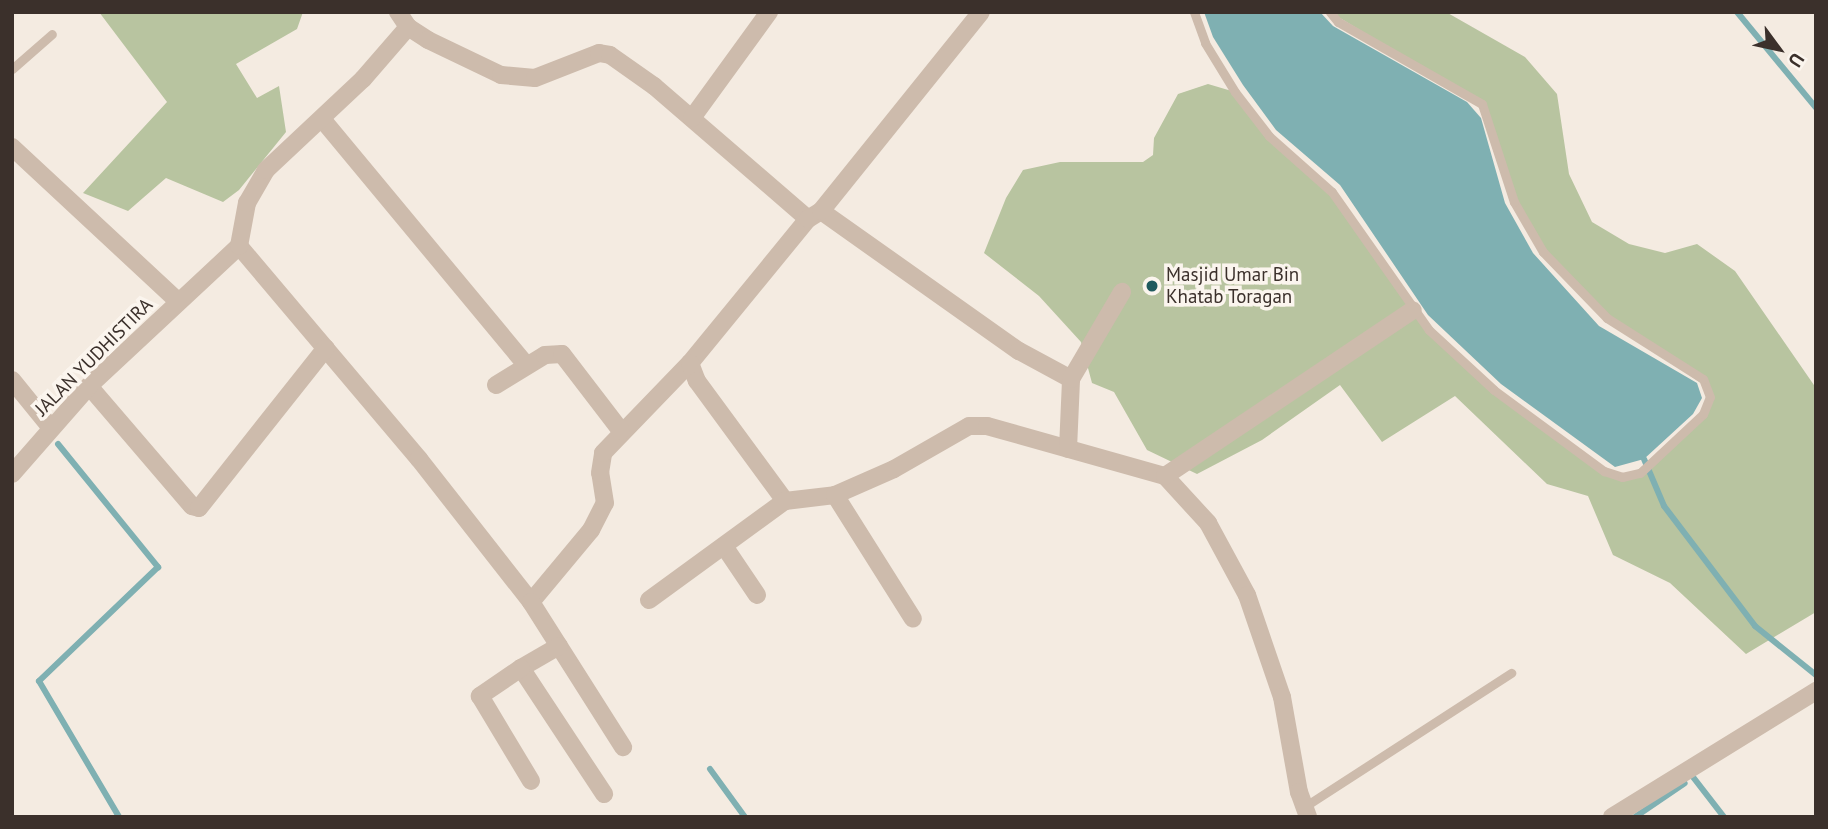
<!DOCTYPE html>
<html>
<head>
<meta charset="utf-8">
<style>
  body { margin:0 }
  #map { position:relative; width:1828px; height:829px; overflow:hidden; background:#f4ebe1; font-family:"PT Sans",sans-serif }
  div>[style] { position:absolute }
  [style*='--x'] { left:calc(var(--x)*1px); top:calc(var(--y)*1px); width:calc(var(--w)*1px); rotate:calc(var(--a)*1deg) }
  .green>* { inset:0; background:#b8c4a0 }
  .water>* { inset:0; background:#7fb0b2 }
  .stream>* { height:6px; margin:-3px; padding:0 3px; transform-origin:3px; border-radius:3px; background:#7fb0b2 }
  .service>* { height:9px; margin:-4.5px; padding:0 4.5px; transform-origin:4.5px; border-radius:4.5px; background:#cdbbac }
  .minor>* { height:18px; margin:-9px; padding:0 9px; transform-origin:9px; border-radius:9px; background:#cdbbac }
  .dots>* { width:19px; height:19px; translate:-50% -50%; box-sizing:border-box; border:4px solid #fbf5ee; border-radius:50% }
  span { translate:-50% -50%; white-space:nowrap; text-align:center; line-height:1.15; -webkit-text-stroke:7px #fbf5ee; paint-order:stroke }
  .poi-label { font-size:19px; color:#3b302b }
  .left { translate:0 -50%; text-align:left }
  .street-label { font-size:19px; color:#3b302b }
  .frame { position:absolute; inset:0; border:14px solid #3b302b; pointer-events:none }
  .north { position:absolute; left:1744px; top:14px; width:70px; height:70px; -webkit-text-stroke:5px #fbf5ee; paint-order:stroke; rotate:123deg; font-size:19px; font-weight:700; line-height:28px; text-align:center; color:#3b302b }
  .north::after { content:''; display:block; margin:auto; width:24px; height:32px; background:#3b302b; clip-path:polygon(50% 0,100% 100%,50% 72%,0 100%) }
</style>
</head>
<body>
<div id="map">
  <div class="green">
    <div style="clip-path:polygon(99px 12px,303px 12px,297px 29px,236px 64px,257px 98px,279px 86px,286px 132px,239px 190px,223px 202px,166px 178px,128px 211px,83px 193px,167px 102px)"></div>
    <div style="clip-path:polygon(1330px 12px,1446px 12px,1525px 57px,1557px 94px,1569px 174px,1592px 222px,1629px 244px,1665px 253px,1697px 244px,1735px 271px,1816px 388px,1816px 612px,1746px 654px,1670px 583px,1613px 555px,1588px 496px,1547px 484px,1455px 396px,1382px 442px,1340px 385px,1262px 440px,1197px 474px,1147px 450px,1114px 392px,1092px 383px,1081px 342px,1039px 296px,984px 253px,1006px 198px,1023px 170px,1060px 162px,1143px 162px,1153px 155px,1154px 138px,1178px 94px,1208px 84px,1235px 92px,1269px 136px,1332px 192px,1406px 299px,1463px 364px,1604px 471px,1631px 476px,1703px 414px,1708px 388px,1607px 318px,1543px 252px,1514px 202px,1482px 104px)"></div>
  </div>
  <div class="water">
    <div style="clip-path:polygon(1204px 12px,1320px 12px,1333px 26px,1467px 102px,1481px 118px,1505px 203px,1533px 253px,1599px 326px,1697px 383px,1702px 398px,1693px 414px,1644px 459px,1615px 467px,1501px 384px,1428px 315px,1340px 185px,1276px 130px,1243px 85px,1213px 37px)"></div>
  </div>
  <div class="stream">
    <div style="--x:1737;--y:12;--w:124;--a:50.5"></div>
    <div style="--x:58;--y:444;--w:159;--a:50.9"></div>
    <div style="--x:158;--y:567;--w:165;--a:136.2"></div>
    <div style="--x:39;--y:681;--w:158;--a:59.5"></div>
    <div style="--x:1644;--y:459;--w:51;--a:66.9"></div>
    <div style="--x:1664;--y:506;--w:151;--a:52.8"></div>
    <div style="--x:1755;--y:626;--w:78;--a:38.8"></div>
    <div style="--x:710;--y:769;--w:59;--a:53.9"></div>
    <div style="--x:1693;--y:777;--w:51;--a:52.2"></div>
    <div style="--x:1635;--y:817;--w:60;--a:-34.2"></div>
  </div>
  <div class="service">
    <div style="--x:1194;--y:12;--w:33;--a:70"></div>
    <div style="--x:1205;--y:43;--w:57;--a:58.5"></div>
    <div style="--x:1235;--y:92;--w:56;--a:52.3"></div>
    <div style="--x:1269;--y:136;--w:84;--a:41.6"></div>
    <div style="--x:1332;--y:192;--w:169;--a:54.9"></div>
    <div style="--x:1429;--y:330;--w:88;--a:42.7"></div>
    <div style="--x:1494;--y:390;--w:137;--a:36.4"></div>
    <div style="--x:1604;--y:471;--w:19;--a:18"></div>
    <div style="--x:1622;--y:477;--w:18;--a:-13"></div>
    <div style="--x:1640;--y:473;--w:86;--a:-43.1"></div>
    <div style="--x:1703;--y:414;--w:18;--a:-68"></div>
    <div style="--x:1710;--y:397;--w:19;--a:-111"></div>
    <div style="--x:1703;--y:379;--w:114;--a:-147.6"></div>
    <div style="--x:1607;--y:318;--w:92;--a:-134.1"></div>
    <div style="--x:1543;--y:252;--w:58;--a:-120.1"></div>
    <div style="--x:1514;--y:202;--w:103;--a:-108.1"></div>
    <div style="--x:1482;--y:104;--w:166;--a:-150.3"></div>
    <div style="--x:1338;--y:22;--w:13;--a:-129"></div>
    <div style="--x:12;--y:69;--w:53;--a:-41.2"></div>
    <div style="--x:1304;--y:807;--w:247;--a:-32.9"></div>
  </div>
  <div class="minor">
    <div style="--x:398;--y:12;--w:18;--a:56"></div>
    <div style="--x:408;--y:27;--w:24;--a:33"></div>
    <div style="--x:428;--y:40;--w:81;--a:25.6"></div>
    <div style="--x:501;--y:75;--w:34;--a:5"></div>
    <div style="--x:535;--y:78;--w:69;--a:-21.3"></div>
    <div style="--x:599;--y:53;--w:11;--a:10"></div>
    <div style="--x:610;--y:55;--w:54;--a:35.2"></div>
    <div style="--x:654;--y:86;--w:203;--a:40.8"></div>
    <div style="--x:692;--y:118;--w:131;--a:-54"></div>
    <div style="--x:322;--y:119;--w:320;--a:50.3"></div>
    <div style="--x:12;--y:147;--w:226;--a:42.9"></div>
    <div style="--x:821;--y:211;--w:242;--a:35.3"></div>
    <div style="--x:1019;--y:351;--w:59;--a:28.3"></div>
    <div style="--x:239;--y:246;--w:279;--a:49.8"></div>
    <div style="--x:419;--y:459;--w:182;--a:51.9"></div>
    <div style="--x:531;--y:602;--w:94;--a:-50.2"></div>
    <div style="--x:591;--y:530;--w:30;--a:-63"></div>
    <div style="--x:605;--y:503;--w:30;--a:-99"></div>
    <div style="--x:600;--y:473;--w:20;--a:-81"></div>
    <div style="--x:603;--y:453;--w:125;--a:-46"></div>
    <div style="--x:690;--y:363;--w:186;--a:-50.7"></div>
    <div style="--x:808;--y:219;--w:15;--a:-32"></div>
    <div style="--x:821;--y:211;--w:255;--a:-51.2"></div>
    <div style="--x:690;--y:363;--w:19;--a:69"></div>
    <div style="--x:697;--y:381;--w:149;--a:53.7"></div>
    <div style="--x:785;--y:501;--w:50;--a:-6.8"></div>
    <div style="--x:835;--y:495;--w:64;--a:-23.8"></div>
    <div style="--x:894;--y:469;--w:86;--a:-29.8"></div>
    <div style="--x:969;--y:426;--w:18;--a:0"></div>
    <div style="--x:987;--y:426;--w:185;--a:15.7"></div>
    <div style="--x:1165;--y:476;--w:64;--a:47.5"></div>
    <div style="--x:1208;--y:523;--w:82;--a:61.6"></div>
    <div style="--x:1247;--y:595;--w:108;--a:71.1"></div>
    <div style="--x:1282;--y:697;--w:97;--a:79.9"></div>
    <div style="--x:1299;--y:792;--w:27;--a:70"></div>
    <div style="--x:12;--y:380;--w:62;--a:50.9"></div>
    <div style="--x:496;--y:385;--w:57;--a:-31.5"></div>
    <div style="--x:545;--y:355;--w:17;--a:-3"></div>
    <div style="--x:562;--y:354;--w:97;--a:52.5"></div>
    <div style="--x:89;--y:386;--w:158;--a:49.4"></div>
    <div style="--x:192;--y:506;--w:7;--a:16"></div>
    <div style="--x:199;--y:508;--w:204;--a:-51.6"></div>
    <div style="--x:1068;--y:449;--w:70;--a:-87.5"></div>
    <div style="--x:1071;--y:379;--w:101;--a:-59.6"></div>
    <div style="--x:12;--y:474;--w:117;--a:-48.8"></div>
    <div style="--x:89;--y:386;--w:205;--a:-43"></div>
    <div style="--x:239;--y:246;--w:44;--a:-79.5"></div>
    <div style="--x:247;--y:203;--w:38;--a:-60"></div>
    <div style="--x:266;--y:170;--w:133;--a:-43.2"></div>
    <div style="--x:363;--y:79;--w:69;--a:-49.1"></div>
    <div style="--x:1165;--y:476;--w:298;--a:-33.8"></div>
    <div style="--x:835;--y:495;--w:146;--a:57.8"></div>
    <div style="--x:724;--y:546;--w:59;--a:56"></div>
    <div style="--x:649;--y:600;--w:168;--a:-36.1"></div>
    <div style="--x:531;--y:602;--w:172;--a:57.6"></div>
    <div style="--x:559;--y:646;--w:44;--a:149.9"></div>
    <div style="--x:521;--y:668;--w:151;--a:56.6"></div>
    <div style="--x:521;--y:668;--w:50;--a:145.7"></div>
    <div style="--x:480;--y:696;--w:99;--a:59"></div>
    <div style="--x:1612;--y:817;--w:240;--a:-31.7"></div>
  </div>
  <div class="dots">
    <div style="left:1152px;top:286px;background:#1f5a5e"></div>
  </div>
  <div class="poi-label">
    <span class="left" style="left:1166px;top:286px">Masjid Umar Bin<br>Khatab Toragan</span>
  </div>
  <div class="street-label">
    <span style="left:94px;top:357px;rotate:-45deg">JALAN YUDHISTIRA</span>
  </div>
  <div class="frame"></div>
  <div class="north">U</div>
</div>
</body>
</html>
